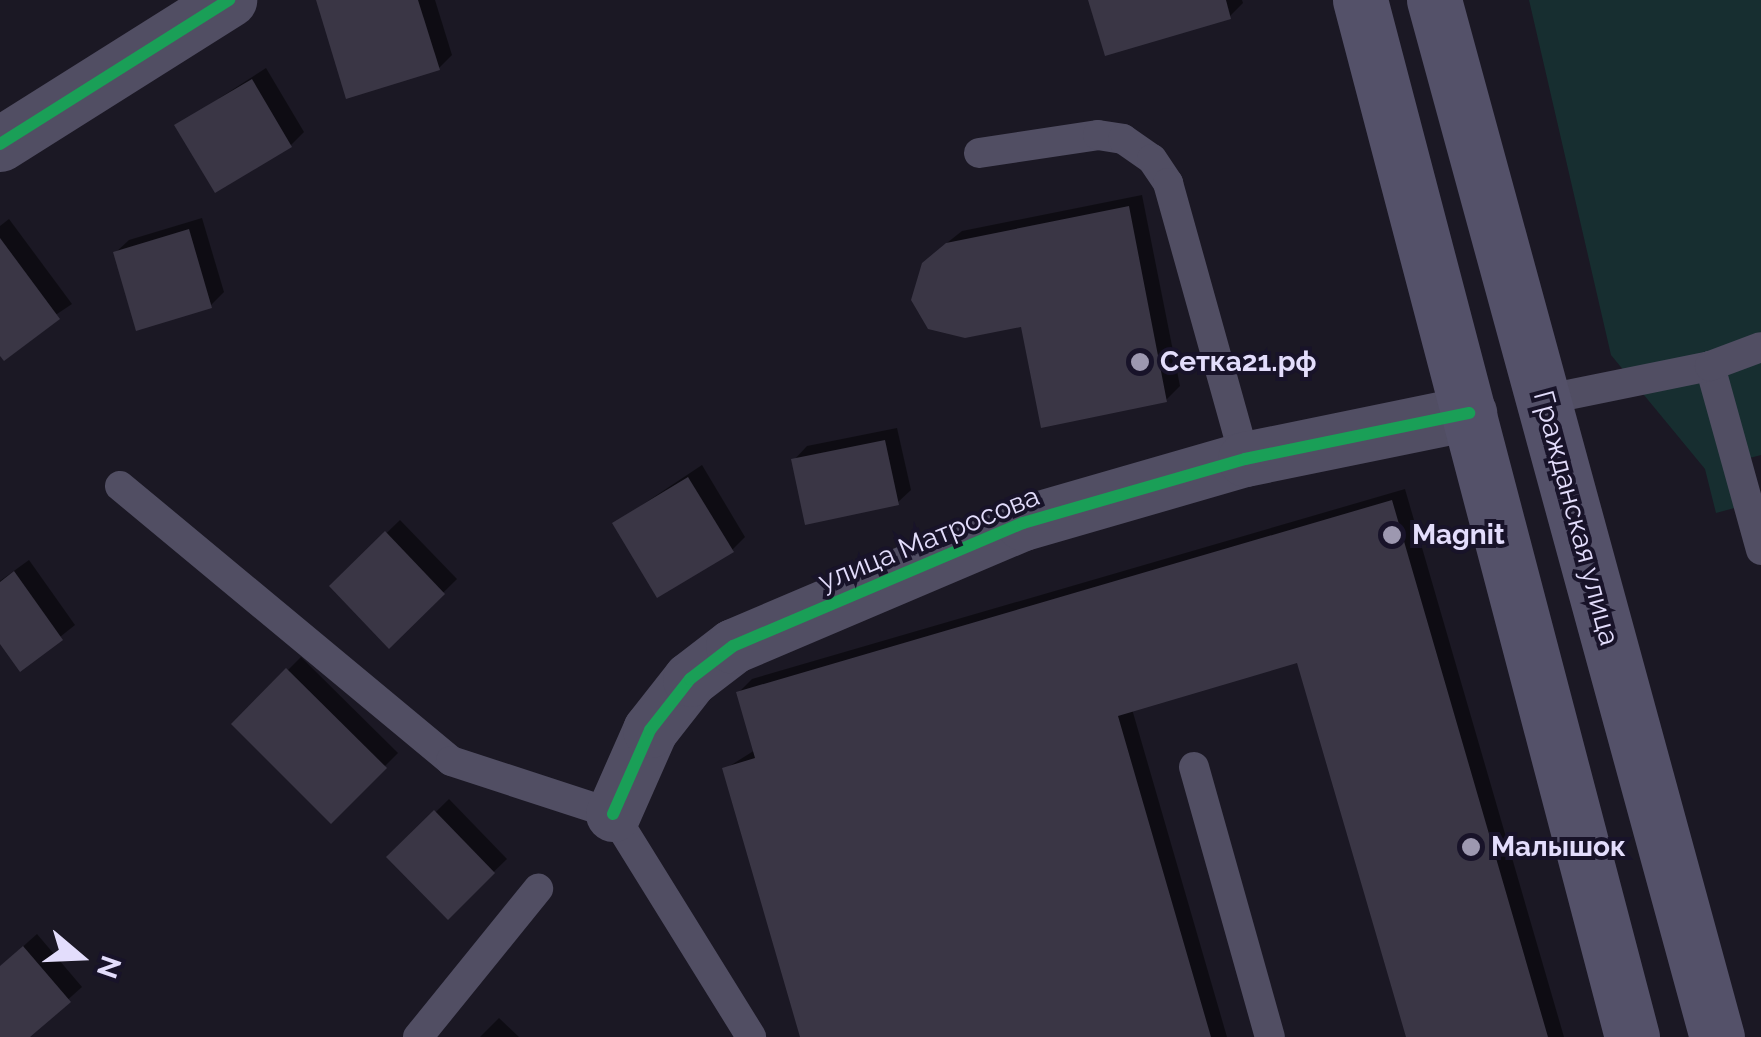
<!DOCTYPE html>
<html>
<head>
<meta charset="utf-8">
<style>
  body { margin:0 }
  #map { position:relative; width:1761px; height:1037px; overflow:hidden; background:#1b1824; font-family:Raleway,sans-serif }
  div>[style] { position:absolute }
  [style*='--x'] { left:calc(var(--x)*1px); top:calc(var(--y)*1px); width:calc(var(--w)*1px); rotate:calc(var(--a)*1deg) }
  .green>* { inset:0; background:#172e30 }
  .shadow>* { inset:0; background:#0007 }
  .building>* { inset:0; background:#3a3645 }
  .lane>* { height:30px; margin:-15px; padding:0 15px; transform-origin:15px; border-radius:15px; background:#514e63 }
  .street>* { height:55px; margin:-27.5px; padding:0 27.5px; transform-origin:27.5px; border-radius:27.5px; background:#514e63 }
  .secondary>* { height:55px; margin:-27.5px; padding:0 27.5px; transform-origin:27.5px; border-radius:27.5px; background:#545169 }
  .cycleway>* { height:12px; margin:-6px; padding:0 6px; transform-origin:6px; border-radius:6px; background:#1a9f57 }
  .dots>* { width:28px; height:28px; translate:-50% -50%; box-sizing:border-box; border:5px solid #181329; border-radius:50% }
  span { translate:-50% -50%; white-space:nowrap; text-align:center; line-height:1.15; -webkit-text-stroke:8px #181329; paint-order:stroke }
  .poi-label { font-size:28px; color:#e3ddfc; font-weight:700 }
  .left { translate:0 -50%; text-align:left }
  .street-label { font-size:28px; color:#e3ddfc }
  .north { position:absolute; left:30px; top:907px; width:100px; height:100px; -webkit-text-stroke:8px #181329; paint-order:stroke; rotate:109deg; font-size:28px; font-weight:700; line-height:40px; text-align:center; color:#e3ddfc }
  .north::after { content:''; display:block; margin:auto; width:35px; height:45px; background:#e3ddfc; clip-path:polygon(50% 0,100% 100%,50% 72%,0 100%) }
</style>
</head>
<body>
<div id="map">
  <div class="green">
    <div style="clip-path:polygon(1529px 0,1761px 0,1761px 455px,1742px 460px,1753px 503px,1716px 513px,1705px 469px,1611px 355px)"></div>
  </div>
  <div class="shadow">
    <div style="clip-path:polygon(319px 0,435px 0,452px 55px,439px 68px)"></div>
    <div style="clip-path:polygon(1091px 0,1242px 0,1243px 3px,1230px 16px)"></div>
    <div style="clip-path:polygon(266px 68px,304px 132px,291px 145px,178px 125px)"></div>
    <div style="clip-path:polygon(1142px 195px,1180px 386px,1166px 400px,1023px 324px,938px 250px,962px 231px)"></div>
    <div style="clip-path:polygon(202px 218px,224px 292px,211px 305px,115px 253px,129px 240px)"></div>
    <div style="clip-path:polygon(9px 219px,72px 304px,0 352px,0 226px)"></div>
    <div style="clip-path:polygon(897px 428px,911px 490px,897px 503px,794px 460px,807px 446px)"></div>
    <div style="clip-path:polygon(702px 465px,745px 537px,732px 550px,615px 523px)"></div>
    <div style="clip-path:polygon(1405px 489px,1564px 1037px,1408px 1037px,1299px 660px,1132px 709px,1227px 1037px,803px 1037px,725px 769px,755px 750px,738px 693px,752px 679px)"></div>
    <div style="clip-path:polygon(400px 520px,457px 579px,389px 646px,332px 586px)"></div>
    <div style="clip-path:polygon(29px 560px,75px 625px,21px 668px,0 640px,0 581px)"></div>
    <div style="clip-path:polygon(301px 657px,398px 753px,331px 820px,234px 724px)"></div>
    <div style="clip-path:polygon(449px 799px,507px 859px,448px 916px,390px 857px)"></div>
    <div style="clip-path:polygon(37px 934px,82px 987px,26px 1037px,0 1037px,0 967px)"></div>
    <div style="clip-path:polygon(499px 1018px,519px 1037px,480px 1037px)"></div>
  </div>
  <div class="building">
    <div style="clip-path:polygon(316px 0,418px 0,440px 70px,346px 99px)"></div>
    <div style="clip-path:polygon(1088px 0,1226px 0,1231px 19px,1105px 56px)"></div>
    <div style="clip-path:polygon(252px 79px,292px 147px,215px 193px,174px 125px)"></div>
    <div style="clip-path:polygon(1129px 206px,1167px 402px,1041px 428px,1021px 327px,965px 338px,928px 329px,911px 300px,922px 263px,946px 243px)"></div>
    <div style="clip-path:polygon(189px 229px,212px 308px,136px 331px,113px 252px)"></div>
    <div style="clip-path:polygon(0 238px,60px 319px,4px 361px,0 356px)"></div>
    <div style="clip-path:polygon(885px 440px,899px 505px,805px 525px,791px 459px)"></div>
    <div style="clip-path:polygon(688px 477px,734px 552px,657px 598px,612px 523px)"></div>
    <div style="clip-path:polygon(1392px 500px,1548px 1037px,1406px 1037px,1297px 663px,1118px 716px,1211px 1037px,800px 1037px,722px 768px,755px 758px,736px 692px)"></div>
    <div style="clip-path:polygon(385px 531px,445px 594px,389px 649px,329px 586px)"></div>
    <div style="clip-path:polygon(14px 571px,63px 640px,20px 672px,0 644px,0 582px)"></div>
    <div style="clip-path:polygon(286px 668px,387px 768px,331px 824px,231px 724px)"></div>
    <div style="clip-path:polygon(434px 810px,495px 873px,448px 920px,386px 857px)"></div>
    <div style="clip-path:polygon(23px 946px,71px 1002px,30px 1037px,0 1037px,0 966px)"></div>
  </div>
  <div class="lane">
    <div style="--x:979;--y:153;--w:120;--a:-8.6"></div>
    <div style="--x:1098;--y:135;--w:25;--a:9"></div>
    <div style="--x:1123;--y:139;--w:35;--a:35"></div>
    <div style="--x:1152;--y:159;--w:29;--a:56"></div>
    <div style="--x:1168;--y:183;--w:287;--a:74.4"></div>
    <div style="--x:1710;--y:366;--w:191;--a:74.5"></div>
    <div style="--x:1543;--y:400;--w:170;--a:-11.5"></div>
    <div style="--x:1710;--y:366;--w:54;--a:-20.4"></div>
    <div style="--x:120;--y:486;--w:430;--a:39.7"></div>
    <div style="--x:451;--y:761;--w:170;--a:18.1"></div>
    <div style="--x:613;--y:814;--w:262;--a:58.2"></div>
    <div style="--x:1194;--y:767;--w:280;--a:74.3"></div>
    <div style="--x:418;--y:1037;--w:191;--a:-51"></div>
  </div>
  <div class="street">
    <div style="--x:0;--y:144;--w:271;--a:-32.2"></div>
    <div style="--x:613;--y:814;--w:92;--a:-66.2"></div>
    <div style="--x:650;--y:730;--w:65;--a:-51.9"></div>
    <div style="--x:690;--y:679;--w:54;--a:-37.5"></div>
    <div style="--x:733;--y:646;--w:315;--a:-23"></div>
    <div style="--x:1023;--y:523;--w:231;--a:-16.1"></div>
    <div style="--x:1245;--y:459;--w:229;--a:-11.6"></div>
  </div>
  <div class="secondary">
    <div style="--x:1360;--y:0;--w:1072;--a:75.3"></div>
    <div style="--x:1434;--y:0;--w:1075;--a:74.74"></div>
  </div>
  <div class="cycleway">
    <div style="--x:0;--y:144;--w:271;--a:-32.2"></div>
    <div style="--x:613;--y:814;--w:92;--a:-66.2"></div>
    <div style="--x:650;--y:730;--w:65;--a:-51.9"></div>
    <div style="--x:690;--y:679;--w:54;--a:-37.5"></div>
    <div style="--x:733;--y:646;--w:315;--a:-23"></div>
    <div style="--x:1023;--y:523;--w:231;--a:-16.1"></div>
    <div style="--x:1245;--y:459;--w:229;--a:-11.6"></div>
  </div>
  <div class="dots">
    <div style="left:1140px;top:362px;background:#9d98b0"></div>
    <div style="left:1392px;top:535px;background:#9d98b0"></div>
    <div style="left:1471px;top:847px;background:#9d98b0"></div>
  </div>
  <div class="poi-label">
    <span class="left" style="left:1160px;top:362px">Сетка21.рф</span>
    <span class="left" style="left:1412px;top:535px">Magnit</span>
    <span class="left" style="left:1491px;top:847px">Малышок</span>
  </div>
  <div class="street-label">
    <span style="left:1576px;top:518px;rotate:75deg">Гражданская улица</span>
    <span style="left:929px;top:539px;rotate:-22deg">улица Матросова</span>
  </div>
  <div class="north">N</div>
</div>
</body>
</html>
